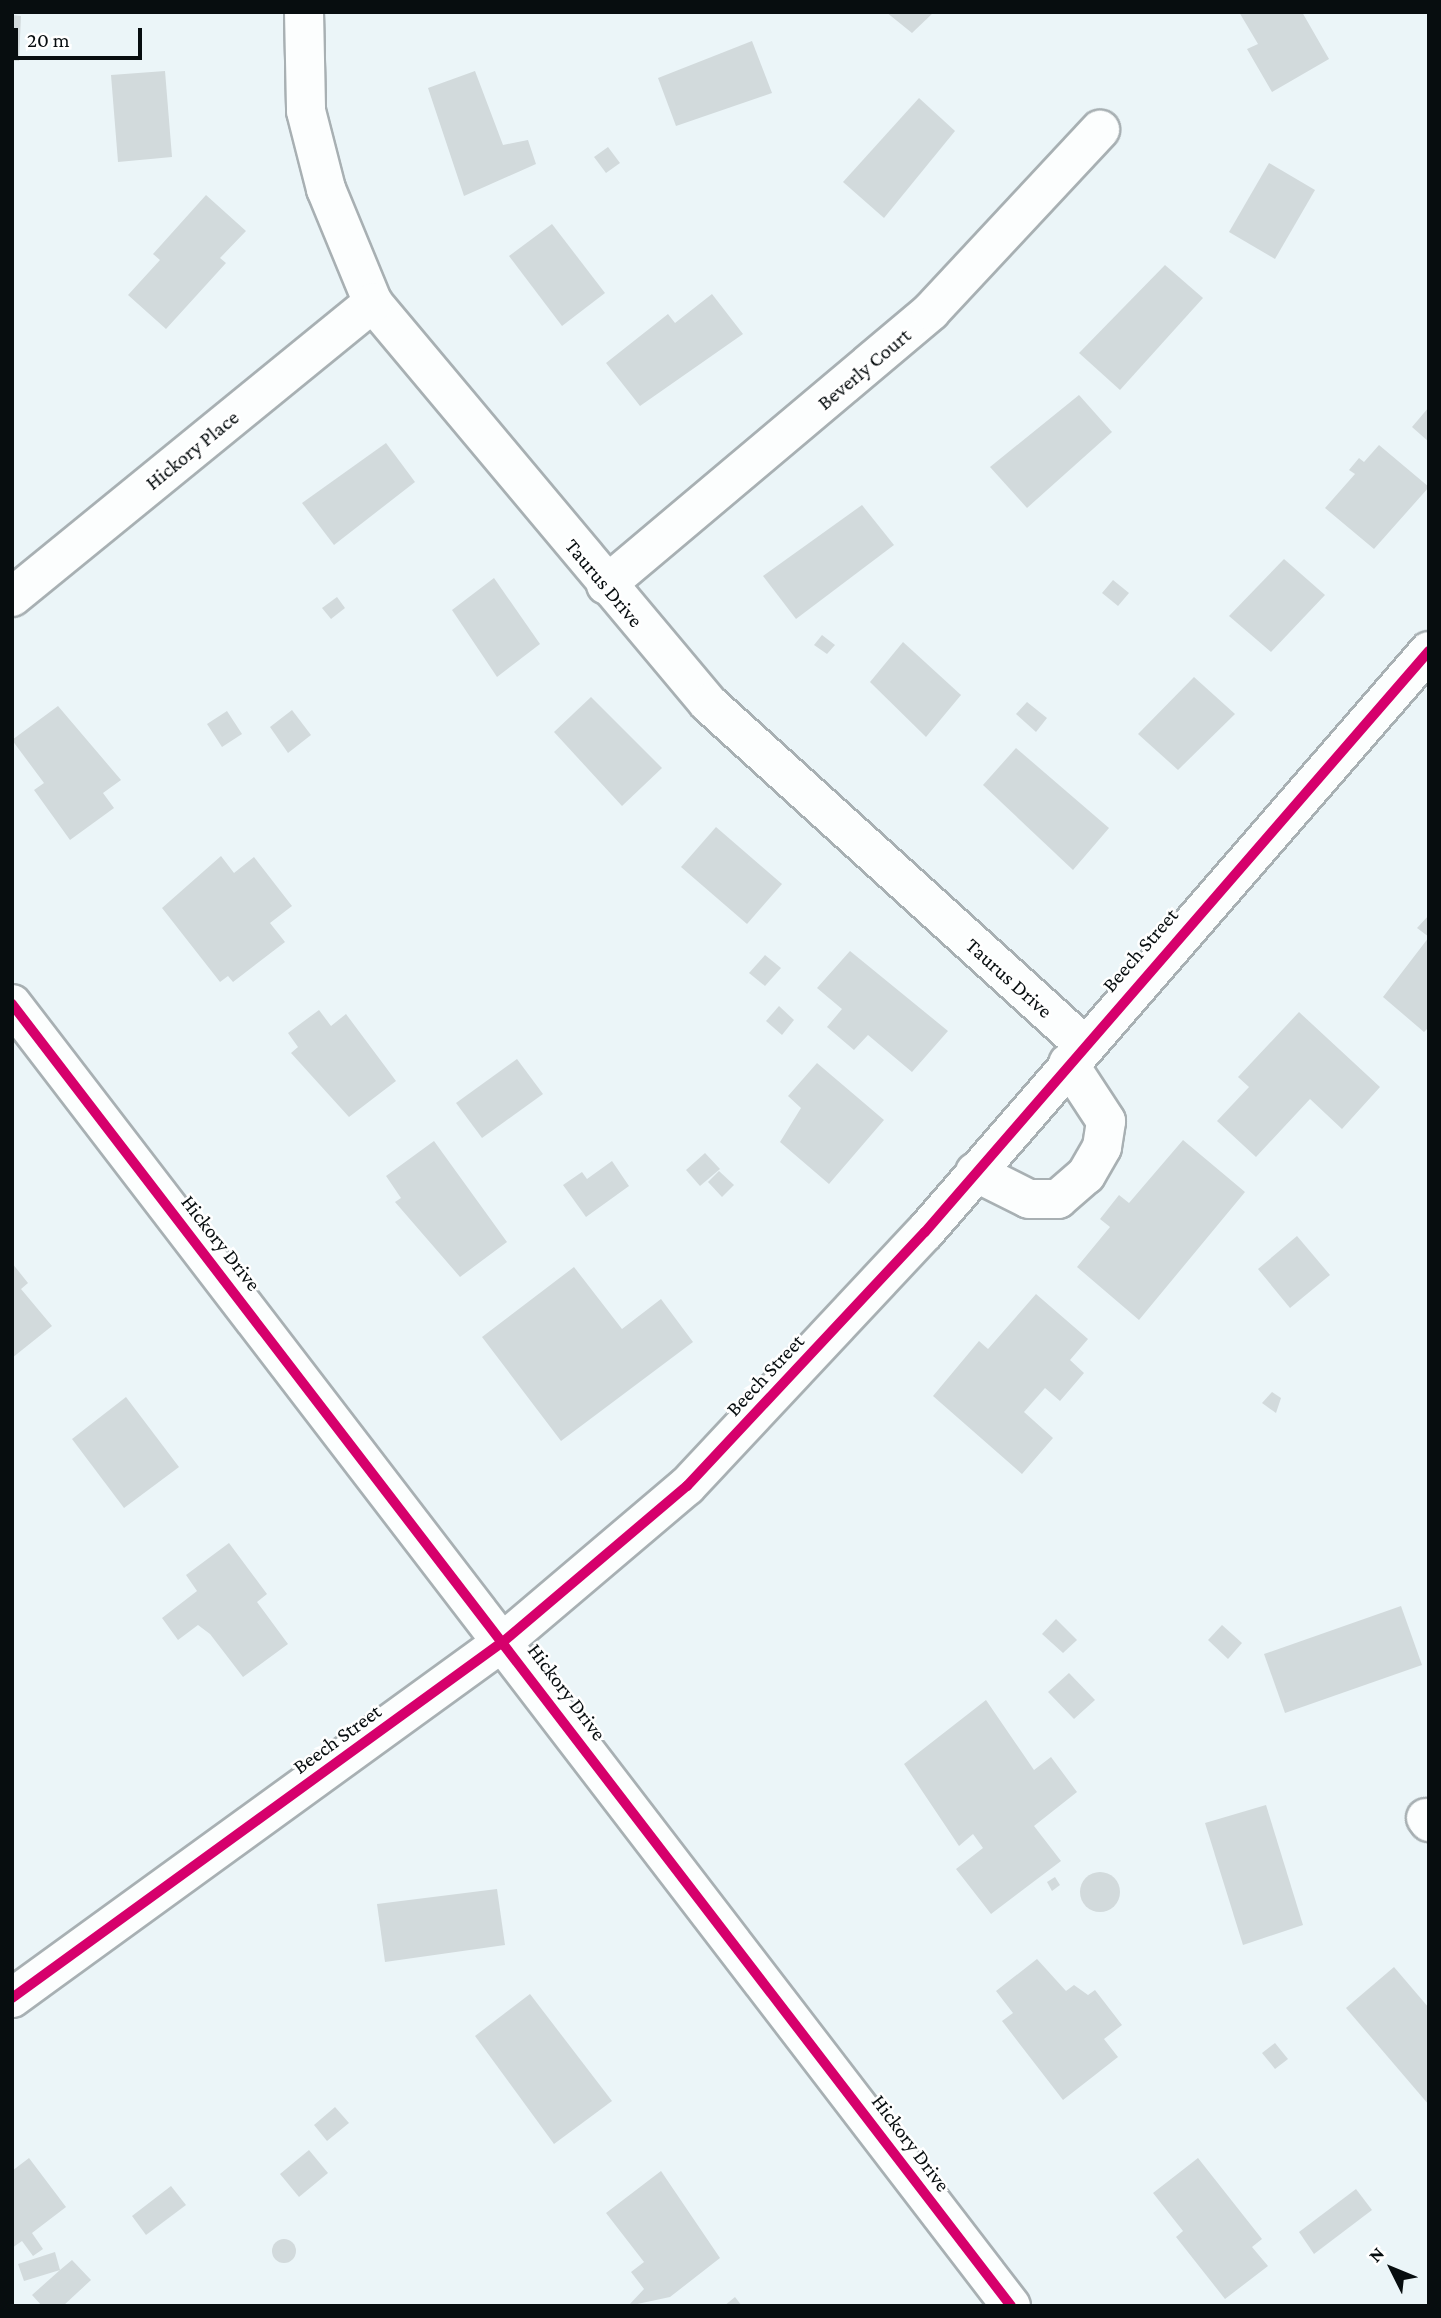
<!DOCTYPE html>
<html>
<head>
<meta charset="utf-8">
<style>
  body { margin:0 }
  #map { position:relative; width:1441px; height:2318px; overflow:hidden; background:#ebf5f8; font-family:"Crimson Pro",serif }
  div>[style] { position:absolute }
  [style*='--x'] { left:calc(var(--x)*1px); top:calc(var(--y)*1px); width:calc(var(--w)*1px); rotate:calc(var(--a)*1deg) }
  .building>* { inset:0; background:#d2dadc }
  .round { border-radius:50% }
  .roads { filter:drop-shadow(2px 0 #a8b0b3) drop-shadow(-2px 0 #a8b0b3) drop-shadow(0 2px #a8b0b3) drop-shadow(0 -2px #a8b0b3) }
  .minor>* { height:38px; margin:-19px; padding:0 19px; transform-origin:19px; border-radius:19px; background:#fcfefe }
  .cycleway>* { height:10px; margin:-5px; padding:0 5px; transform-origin:5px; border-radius:5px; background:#d6006c }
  span { translate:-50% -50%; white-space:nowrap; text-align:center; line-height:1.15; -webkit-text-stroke:5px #fff; paint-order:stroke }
  .street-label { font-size:21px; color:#070d0f }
  .frame { position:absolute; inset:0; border:14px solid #070d0f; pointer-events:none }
  .north { position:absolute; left:1357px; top:2234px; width:70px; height:70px; -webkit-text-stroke:5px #fff; paint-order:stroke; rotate:313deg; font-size:19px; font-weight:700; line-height:28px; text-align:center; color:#070d0f }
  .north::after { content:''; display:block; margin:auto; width:24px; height:32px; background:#070d0f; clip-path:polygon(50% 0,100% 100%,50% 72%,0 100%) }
  .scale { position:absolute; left:14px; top:28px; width:128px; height:32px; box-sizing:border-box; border:4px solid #070d0f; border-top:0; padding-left:9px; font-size:21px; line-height:24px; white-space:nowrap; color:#070d0f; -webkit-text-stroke:5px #fff; paint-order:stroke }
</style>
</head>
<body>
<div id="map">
  <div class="building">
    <div style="clip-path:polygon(886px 12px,934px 12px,912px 33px)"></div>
    <div style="clip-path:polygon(1239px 12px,1302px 12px,1329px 59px,1272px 92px,1247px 49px,1258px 44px)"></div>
    <div style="clip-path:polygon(12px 15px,21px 16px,19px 61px,12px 61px)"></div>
    <div style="clip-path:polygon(752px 41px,772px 93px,676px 126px,658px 78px)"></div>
    <div style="clip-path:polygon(165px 71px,172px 157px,118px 162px,111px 75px)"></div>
    <div style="clip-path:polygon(475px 71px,503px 145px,528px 140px,536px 164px,464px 196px,428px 88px)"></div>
    <div style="clip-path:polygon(919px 98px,955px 131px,884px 218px,843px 182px)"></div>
    <div style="clip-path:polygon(608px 147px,620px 163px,606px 173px,594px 157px)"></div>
    <div style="clip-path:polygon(1269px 163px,1315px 190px,1275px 259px,1229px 232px)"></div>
    <div style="clip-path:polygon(206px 195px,246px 231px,220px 258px,226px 263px,166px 329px,128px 295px,160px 260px,153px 254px)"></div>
    <div style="clip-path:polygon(552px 224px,605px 293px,562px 326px,509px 256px)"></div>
    <div style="clip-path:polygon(1165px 265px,1203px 298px,1120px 390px,1079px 353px)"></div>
    <div style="clip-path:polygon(712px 294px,743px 334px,640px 406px,606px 363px,668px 314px,675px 323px)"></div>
    <div style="clip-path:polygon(1079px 395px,1112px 432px,1027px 508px,990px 467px)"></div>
    <div style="clip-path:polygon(1429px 407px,1429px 442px,1412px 427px)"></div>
    <div style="clip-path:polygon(386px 443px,415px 482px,334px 545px,302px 503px)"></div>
    <div style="clip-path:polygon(1379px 445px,1429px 487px,1374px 549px,1325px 508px,1355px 474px,1349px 470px,1359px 458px,1364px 462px)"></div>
    <div style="clip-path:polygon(862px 505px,894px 545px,796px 619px,763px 576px)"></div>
    <div style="clip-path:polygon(1284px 559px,1325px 595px,1271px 652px,1229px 616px)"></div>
    <div style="clip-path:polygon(494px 578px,540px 644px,497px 677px,452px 610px)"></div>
    <div style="clip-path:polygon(1113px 580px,1129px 593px,1118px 606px,1102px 593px)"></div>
    <div style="clip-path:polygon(337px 597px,345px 608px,331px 619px,322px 608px)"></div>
    <div style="clip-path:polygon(822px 635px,835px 645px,827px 654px,814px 645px)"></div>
    <div style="clip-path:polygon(903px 642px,961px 695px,926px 737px,870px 682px)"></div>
    <div style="clip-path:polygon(1194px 677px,1235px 714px,1178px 770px,1138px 734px)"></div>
    <div style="clip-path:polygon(591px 697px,662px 768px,622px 806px,554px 732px)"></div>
    <div style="clip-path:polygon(1027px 702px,1047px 718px,1036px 732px,1016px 714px)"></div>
    <div style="clip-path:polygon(58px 706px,121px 780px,103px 793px,114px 808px,70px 840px,34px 790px,44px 783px,12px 740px)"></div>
    <div style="clip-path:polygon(292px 710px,311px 735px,288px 753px,270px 727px)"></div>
    <div style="clip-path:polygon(227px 711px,242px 734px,222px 747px,207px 724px)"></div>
    <div style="clip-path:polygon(1016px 748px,1109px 828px,1073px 870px,983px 785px)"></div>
    <div style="clip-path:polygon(716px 827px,782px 884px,747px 924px,681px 867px)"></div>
    <div style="clip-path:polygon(221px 856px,234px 873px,254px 857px,292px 906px,270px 923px,285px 942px,233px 982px,228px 976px,220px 982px,162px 908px)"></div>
    <div style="clip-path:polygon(1429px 915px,1429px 1027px,1424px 1032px,1383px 997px,1429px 937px,1417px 928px)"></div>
    <div style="clip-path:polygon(850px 951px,948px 1031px,912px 1072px,868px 1035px,854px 1050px,827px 1027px,842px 1009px,817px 988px)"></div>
    <div style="clip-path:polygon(765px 955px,781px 968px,765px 986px,749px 973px)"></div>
    <div style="clip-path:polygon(779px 1006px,794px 1020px,782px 1035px,766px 1021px)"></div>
    <div style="clip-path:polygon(319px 1010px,331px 1026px,346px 1014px,396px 1081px,349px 1117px,291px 1053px,298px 1047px,288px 1033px)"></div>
    <div style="clip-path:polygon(1299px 1012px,1380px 1087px,1342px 1129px,1310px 1099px,1256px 1157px,1217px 1121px,1249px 1087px,1238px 1077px)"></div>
    <div style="clip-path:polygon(517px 1059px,543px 1094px,482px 1138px,456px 1103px)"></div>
    <div style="clip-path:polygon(817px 1063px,884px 1120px,829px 1184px,780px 1142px,801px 1108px,788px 1096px)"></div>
    <div style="clip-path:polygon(1183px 1140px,1245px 1192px,1139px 1320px,1077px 1267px,1110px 1227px,1100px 1219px,1119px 1195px,1129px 1203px)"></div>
    <div style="clip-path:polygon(434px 1141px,507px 1242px,460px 1277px,395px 1202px,401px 1198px,386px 1176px)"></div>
    <div style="clip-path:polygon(705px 1153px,720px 1169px,700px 1186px,686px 1170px)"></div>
    <div style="clip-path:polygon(612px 1161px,629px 1186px,586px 1217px,563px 1185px,582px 1172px,587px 1179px)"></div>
    <div style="clip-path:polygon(719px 1171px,734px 1185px,722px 1197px,708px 1182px)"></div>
    <div style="clip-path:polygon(1297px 1236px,1330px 1275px,1290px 1308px,1258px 1269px)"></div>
    <div style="clip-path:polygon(12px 1263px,28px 1283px,21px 1289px,52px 1326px,12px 1358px)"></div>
    <div style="clip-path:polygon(574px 1267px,622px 1329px,661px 1299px,693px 1342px,561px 1441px,482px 1337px)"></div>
    <div style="clip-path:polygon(1036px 1294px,1088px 1339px,1070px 1360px,1084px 1373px,1060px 1401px,1045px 1388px,1024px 1412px,1053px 1438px,1022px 1474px,933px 1396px,979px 1341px,988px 1349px)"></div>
    <div style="clip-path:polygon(1272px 1392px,1281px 1398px,1276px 1413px,1262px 1403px)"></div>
    <div style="clip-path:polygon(126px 1397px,179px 1467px,124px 1508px,72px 1439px)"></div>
    <div style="clip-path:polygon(229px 1543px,267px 1594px,257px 1602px,288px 1644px,243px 1677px,210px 1634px,198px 1625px,178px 1640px,162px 1618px,197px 1591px,186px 1575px)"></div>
    <div style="clip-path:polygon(1401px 1606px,1422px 1665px,1285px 1713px,1264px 1654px)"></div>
    <div style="clip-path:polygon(1056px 1619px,1077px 1640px,1063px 1653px,1042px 1634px)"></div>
    <div style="clip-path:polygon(1222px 1625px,1242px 1643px,1228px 1659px,1208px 1640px)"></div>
    <div style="clip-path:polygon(1069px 1673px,1095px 1700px,1074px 1719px,1048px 1692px)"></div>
    <div style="clip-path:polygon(986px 1700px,1034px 1770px,1051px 1757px,1077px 1792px,1034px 1826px,1061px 1861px,991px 1914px,956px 1869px,983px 1848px,973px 1834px,959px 1846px,904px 1764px)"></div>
    <div style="clip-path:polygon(1266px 1805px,1303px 1925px,1243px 1945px,1205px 1823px)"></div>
    <div class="round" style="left:1080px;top:1872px;width:40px;height:40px"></div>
    <div style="clip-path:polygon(1055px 1877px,1060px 1885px,1052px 1891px,1047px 1882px)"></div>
    <div style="clip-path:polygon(497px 1889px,505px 1945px,385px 1962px,377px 1904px)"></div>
    <div style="clip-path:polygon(1037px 1959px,1066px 1991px,1074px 1985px,1088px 1995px,1095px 1990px,1122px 2025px,1104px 2039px,1118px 2057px,1063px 2100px,1002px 2021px,1013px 2013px,996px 1991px)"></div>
    <div style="clip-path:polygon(1394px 1967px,1429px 2008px,1429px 2105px,1346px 2008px)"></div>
    <div style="clip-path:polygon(530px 1994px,612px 2101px,554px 2144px,475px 2036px)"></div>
    <div style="clip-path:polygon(1275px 2043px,1288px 2059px,1275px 2069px,1262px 2053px)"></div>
    <div style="clip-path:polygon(335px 2107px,349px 2123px,327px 2141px,314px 2125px)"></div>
    <div style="clip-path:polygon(309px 2150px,328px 2173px,299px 2197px,280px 2174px)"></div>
    <div style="clip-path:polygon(29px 2158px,66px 2207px,32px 2233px,43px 2249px,33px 2256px,22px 2241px,12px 2248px,12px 2171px)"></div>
    <div style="clip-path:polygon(1198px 2158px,1262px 2239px,1252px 2247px,1268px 2266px,1225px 2299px,1176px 2237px,1183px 2231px,1153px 2193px)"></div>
    <div style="clip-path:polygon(661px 2171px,720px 2258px,670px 2297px,628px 2306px,644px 2289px,631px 2272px,644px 2262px,606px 2213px)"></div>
    <div style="clip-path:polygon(171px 2186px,186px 2205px,146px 2235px,132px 2216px)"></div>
    <div style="clip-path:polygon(1356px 2189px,1372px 2210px,1314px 2254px,1299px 2232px)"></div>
    <div class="round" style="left:272px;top:2239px;width:24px;height:24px"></div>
    <div style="clip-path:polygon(55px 2252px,60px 2270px,72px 2260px,91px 2280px,63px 2306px,42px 2306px,32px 2295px,60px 2270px,24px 2281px,18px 2264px)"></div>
    <div style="clip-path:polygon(735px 2297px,742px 2306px,724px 2306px)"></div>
  </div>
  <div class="roads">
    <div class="minor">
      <div style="--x:304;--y:12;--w:99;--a:88.8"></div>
      <div style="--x:306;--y:111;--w:81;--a:75.6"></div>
      <div style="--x:326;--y:189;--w:123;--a:67.6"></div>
      <div style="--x:373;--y:303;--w:522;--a:50.05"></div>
      <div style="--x:708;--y:703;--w:507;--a:42.28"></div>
      <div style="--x:606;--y:585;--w:425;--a:-40.1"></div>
      <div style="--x:931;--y:311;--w:248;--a:-47"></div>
      <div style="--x:12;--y:597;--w:466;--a:-39.2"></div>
      <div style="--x:12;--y:1004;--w:1641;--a:52.5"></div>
      <div style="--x:975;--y:1172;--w:60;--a:26.6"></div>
      <div style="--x:1029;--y:1199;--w:29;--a:0"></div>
      <div style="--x:1058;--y:1199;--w:37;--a:-41"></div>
      <div style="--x:1086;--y:1175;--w:32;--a:-60"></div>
      <div style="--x:1102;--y:1147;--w:26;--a:-81"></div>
      <div style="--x:1106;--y:1121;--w:69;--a:-123.2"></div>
      <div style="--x:1426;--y:1818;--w:5;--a:53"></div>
      <div style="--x:12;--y:1998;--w:608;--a:-35.97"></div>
      <div style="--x:504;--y:1641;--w:240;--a:-40.3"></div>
      <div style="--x:687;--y:1486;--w:348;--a:-46.9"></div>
      <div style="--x:925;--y:1232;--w:769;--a:-49.06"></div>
    </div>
  </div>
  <div class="cycleway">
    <div style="--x:12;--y:1004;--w:1641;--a:52.5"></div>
    <div style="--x:12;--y:1998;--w:608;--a:-35.97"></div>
    <div style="--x:504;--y:1641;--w:240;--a:-40.3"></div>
    <div style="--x:687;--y:1486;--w:348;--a:-46.9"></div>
    <div style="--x:925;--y:1232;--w:769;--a:-49.06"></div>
  </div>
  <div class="street-label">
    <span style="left:864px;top:369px;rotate:-40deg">Beverly Court</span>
    <span style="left:192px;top:450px;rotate:-39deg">Hickory Place</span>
    <span style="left:604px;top:583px;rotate:50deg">Taurus Drive</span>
    <span style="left:1140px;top:950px;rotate:-49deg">Beech Street</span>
    <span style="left:1009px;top:978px;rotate:42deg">Taurus Drive</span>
    <span style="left:221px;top:1243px;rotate:52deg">Hickory Drive</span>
    <span style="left:765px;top:1375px;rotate:-47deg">Beech Street</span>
    <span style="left:567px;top:1692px;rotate:53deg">Hickory Drive</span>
    <span style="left:337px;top:1739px;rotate:-36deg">Beech Street</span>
    <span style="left:911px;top:2143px;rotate:53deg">Hickory Drive</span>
  </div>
  <div class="frame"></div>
  <div class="north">N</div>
  <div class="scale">20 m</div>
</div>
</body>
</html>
